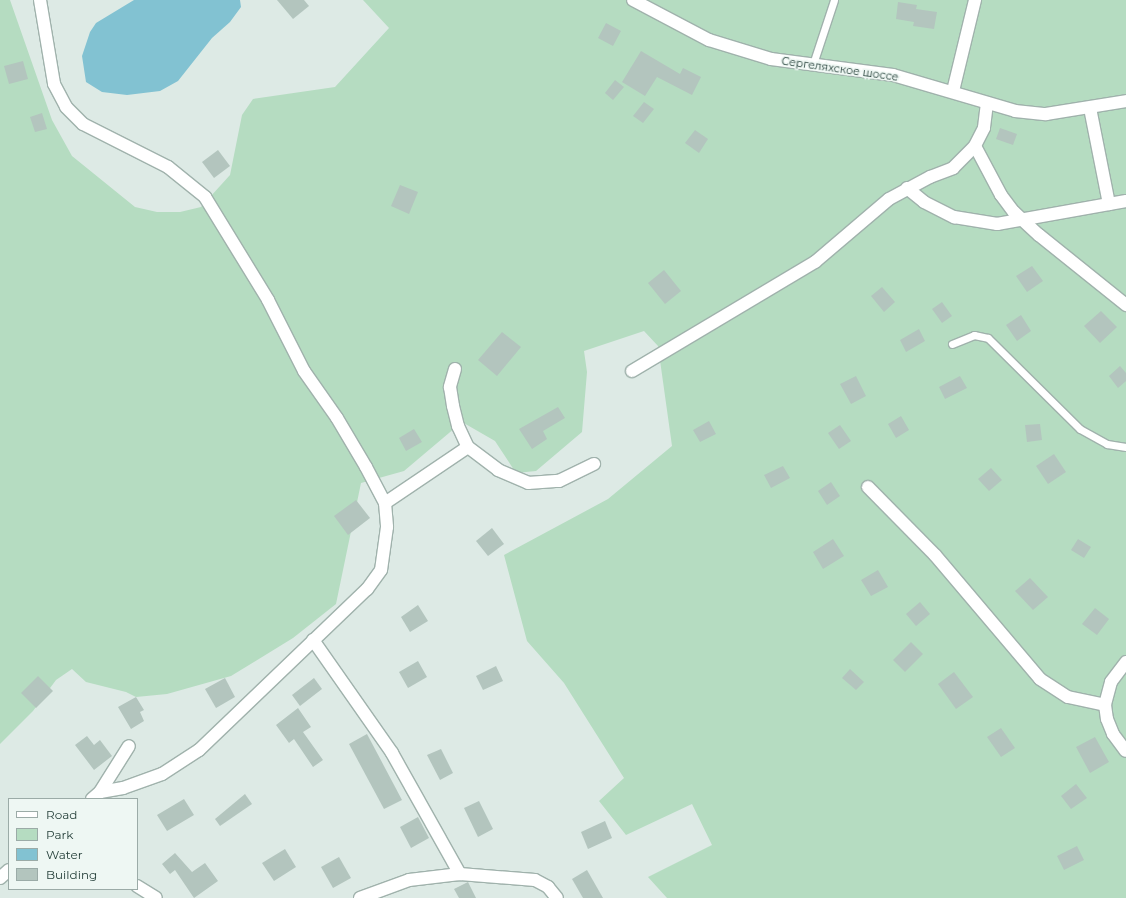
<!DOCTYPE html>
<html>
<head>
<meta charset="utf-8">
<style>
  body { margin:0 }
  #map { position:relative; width:1126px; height:898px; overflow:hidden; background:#ddeae5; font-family:Montserrat,sans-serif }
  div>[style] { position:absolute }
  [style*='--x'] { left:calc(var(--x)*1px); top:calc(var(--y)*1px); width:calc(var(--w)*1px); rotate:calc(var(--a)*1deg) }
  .green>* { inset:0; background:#b5dcc1 }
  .water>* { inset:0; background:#82c2d2 }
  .building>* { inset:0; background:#b3c5be }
  .roads { filter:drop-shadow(1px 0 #a0b2ac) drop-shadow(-1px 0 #a0b2ac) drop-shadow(0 1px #a0b2ac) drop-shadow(0 -1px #a0b2ac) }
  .lane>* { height:7px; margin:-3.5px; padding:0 3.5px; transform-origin:3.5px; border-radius:3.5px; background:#fff }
  .street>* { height:12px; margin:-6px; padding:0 6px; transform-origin:6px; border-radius:6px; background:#fff }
  .secondary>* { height:12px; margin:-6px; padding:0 6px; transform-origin:6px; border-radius:6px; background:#fff }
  span { translate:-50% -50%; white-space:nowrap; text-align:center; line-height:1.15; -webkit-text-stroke:3px #eef7f3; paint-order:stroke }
  .street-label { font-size:11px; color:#1f3a34 }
  .legend { position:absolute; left:8px; top:798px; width:130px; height:92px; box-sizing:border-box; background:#eef7f3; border:1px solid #9baba7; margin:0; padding:5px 7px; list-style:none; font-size:12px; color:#1f3a34 }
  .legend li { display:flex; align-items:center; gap:8px; height:20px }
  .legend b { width:20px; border:1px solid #9baba7 }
</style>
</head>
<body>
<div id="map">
  <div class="green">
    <div style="clip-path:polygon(0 0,10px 0,52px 120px,72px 156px,135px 207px,157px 212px,180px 212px,201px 207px,230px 175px,242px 115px,253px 99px,335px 87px,389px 28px,363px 0,1126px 0,1126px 898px,667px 898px,648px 877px,712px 845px,692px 804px,626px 835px,599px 801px,624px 778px,564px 683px,527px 641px,504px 555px,608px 499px,672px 446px,658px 346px,644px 331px,584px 351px,587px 372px,582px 432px,536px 471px,516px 473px,495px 441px,462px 422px,404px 471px,361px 483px,336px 604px,293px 638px,231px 676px,167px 694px,136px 697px,126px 692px,86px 682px,72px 669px,56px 680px,33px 711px,0 744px)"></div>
  </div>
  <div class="water">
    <div style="clip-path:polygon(134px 0,240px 0,241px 7px,230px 22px,212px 38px,178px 81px,160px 91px,127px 95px,102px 92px,86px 82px,82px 56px,90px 32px,96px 23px)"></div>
  </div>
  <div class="building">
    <div style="clip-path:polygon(277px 0,304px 0,309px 6px,293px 19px)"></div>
    <div style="clip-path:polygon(898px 2px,917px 5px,916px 9px,937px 12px,934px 29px,913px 26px,914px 22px,896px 19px)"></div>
    <div style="clip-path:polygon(606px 23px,621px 31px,613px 46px,598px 38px)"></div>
    <div style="clip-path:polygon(641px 51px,680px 74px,683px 68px,701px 77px,692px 95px,657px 77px,645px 96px,622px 82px)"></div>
    <div style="clip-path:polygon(23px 61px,28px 79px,9px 84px,4px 66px)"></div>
    <div style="clip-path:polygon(615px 80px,624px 87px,613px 100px,605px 93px)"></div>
    <div style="clip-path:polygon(644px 102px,654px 109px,643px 123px,633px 116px)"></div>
    <div style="clip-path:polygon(42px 113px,47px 129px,35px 132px,30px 117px)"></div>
    <div style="clip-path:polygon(1000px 128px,1017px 134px,1013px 145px,996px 139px)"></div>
    <div style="clip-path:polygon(695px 130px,708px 139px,699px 153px,685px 143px)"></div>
    <div style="clip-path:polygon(218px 150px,230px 166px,214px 178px,202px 162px)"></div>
    <div style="clip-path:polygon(400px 185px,418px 192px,409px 214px,391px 206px)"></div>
    <div style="clip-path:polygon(1032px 266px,1043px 281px,1027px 292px,1016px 276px)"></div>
    <div style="clip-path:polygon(664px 270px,681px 291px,665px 304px,648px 283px)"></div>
    <div style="clip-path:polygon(882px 287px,895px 302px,884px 312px,871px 296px)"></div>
    <div style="clip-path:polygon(942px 302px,952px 316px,942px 323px,932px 309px)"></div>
    <div style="clip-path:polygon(1101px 311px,1117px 327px,1100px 343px,1084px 326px)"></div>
    <div style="clip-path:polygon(1021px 315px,1031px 331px,1017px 341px,1006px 325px)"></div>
    <div style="clip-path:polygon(919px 329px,925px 341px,906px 352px,900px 340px)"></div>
    <div style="clip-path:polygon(502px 332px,521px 347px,497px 376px,478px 360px)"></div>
    <div style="clip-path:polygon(1120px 366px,1126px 373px,1126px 381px,1118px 388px,1109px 376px)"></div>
    <div style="clip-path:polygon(856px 376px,866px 396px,851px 404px,840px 384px)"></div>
    <div style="clip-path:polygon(960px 376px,967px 388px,945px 399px,939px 387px)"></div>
    <div style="clip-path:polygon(558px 407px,565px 418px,543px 431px,547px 439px,532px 449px,519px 429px)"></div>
    <div style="clip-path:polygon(901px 416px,909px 430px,896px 438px,888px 424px)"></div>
    <div style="clip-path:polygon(709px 421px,716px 434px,700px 442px,693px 430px)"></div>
    <div style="clip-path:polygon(1040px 424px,1042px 440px,1027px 442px,1025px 425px)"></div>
    <div style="clip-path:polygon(840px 425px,851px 441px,839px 449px,828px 433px)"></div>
    <div style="clip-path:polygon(414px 429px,422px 442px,406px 451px,399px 438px)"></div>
    <div style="clip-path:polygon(1054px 454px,1066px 472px,1048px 484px,1036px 466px)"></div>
    <div style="clip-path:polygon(783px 466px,790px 478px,771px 488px,764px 475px)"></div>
    <div style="clip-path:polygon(991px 468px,1002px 480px,989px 491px,978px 479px)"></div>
    <div style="clip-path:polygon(831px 482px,840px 496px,827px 505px,818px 491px)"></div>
    <div style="clip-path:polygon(356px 500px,370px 518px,348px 535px,334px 516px)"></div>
    <div style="clip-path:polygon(492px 528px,504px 544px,488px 556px,476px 541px)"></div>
    <div style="clip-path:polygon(833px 539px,844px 556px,823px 569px,813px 552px)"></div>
    <div style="clip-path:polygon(1078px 539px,1091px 547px,1084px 558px,1071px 550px)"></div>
    <div style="clip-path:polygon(878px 570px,888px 587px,871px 596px,861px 580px)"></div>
    <div style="clip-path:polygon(1030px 578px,1048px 597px,1033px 610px,1015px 591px)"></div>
    <div style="clip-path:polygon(920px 602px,930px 614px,916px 626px,906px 614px)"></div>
    <div style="clip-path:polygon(418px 605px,428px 621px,410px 632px,401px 617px)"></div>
    <div style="clip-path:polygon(1095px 608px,1109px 619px,1097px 635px,1082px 624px)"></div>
    <div style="clip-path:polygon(911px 642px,923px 654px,905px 672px,893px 660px)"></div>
    <div style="clip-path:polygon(418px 661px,427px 677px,408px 688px,399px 672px)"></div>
    <div style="clip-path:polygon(496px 666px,503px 681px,483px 690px,476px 676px)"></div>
    <div style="clip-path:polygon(850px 669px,864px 682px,856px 690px,842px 678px)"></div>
    <div style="clip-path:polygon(954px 672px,973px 697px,956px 709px,938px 684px)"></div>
    <div style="clip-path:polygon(38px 676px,53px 691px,36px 708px,21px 693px)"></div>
    <div style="clip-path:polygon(225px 678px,235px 697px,216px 708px,205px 689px)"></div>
    <div style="clip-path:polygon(314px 678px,322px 689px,300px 706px,292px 695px)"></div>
    <div style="clip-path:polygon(136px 697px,144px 710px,140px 712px,144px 721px,131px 729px,118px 707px)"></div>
    <div style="clip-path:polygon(298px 708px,311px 727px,303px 732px,323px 760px,313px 767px,294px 739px,289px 743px,276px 725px)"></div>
    <div style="clip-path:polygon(1001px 728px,1015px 748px,1001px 757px,987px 737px)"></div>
    <div style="clip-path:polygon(367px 734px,402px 800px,384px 809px,349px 744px)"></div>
    <div style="clip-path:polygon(87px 736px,94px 745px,100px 740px,112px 756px,94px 770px,75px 745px)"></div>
    <div style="clip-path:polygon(1095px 737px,1109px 762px,1090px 773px,1076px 747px)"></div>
    <div style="clip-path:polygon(441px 749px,453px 773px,440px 780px,427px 755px)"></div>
    <div style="clip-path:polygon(1076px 784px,1087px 798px,1071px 809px,1061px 796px)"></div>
    <div style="clip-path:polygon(245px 794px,252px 804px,220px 826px,215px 819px)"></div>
    <div style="clip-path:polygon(184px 799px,194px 815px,167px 831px,157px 815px)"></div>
    <div style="clip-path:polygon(479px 801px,493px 829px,478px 837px,464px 808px)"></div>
    <div style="clip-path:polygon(418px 817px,429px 838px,411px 848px,400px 827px)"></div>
    <div style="clip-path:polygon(605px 821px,612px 838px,588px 849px,581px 832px)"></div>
    <div style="clip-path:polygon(1077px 846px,1084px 860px,1064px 870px,1057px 856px)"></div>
    <div style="clip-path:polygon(285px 849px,296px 867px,274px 881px,262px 863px)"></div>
    <div style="clip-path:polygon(175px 853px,192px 872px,205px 863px,218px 881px,194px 898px,175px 870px,170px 874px,162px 864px)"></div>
    <div style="clip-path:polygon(339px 857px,351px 878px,333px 888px,321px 867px)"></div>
    <div style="clip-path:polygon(587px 870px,603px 898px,583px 898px,572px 879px)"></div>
    <div style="clip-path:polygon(468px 882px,476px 898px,459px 898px,454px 889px)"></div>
  </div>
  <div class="roads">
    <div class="lane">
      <div style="--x:813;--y:64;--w:67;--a:-71.8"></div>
      <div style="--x:952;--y:344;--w:24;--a:-22"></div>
      <div style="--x:974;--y:335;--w:14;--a:12"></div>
      <div style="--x:988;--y:338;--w:129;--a:44.7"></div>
      <div style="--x:1080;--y:429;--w:31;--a:29"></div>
      <div style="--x:1107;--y:444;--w:19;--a:9"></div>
    </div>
    <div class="street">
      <div style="--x:40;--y:0;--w:85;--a:80.5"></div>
      <div style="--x:54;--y:84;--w:26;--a:62"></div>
      <div style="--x:66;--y:107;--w:24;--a:45"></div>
      <div style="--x:83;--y:124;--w:95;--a:26.8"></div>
      <div style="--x:168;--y:167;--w:48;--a:39"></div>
      <div style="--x:205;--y:197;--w:121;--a:58.5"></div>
      <div style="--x:268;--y:300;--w:80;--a:63.1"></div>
      <div style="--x:304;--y:371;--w:57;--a:54.9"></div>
      <div style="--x:337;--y:418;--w:57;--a:59.4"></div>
      <div style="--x:366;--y:467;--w:41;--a:62.2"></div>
      <div style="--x:385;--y:503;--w:24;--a:85"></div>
      <div style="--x:387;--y:527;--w:43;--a:97.9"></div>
      <div style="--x:381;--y:570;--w:24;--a:126"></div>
      <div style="--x:367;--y:589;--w:233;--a:136.2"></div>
      <div style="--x:199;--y:750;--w:44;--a:147"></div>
      <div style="--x:162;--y:774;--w:41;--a:160.3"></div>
      <div style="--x:123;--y:788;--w:23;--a:170"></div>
      <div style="--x:953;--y:91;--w:94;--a:-76.4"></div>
      <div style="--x:987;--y:103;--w:25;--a:97"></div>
      <div style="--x:984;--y:128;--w:20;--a:117"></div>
      <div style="--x:975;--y:146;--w:55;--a:62"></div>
      <div style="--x:1001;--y:195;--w:21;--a:53"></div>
      <div style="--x:1014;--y:212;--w:34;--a:43"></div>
      <div style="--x:1039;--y:235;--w:112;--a:38.8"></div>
      <div style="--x:1090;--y:108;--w:98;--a:78.8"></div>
      <div style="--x:907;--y:188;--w:22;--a:39"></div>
      <div style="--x:924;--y:202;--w:34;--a:27"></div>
      <div style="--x:954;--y:217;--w:44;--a:9.2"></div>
      <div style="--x:997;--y:224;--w:131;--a:-10.1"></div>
      <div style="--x:455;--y:369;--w:19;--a:106"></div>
      <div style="--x:450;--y:387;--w:19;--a:81"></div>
      <div style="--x:453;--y:406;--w:21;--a:76"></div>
      <div style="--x:458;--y:426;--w:23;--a:65"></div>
      <div style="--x:632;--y:371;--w:213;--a:-30.8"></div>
      <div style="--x:815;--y:262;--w:97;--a:-40.4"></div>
      <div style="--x:889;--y:199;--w:47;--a:-28.2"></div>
      <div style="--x:930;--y:177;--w:25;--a:-21"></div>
      <div style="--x:953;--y:168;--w:31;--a:-45"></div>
      <div style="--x:868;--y:487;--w:95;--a:45.4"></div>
      <div style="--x:935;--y:555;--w:162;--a:49.7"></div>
      <div style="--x:1040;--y:679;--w:33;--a:33"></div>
      <div style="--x:1068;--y:697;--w:38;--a:12"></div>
      <div style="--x:385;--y:503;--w:100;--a:-34"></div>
      <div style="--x:468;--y:447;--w:38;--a:37"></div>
      <div style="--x:498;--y:470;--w:33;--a:23"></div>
      <div style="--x:528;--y:483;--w:31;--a:-4"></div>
      <div style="--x:559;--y:481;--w:39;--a:-26"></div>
      <div style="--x:313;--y:640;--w:138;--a:55"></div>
      <div style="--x:392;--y:753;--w:139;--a:60.7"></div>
      <div style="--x:1126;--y:662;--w:25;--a:127"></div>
      <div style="--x:1111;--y:682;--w:24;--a:105"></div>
      <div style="--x:1105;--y:705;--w:14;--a:82"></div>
      <div style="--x:1107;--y:719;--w:16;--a:68"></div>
      <div style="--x:1113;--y:734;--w:21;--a:53"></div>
      <div style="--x:92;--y:799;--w:11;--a:-41"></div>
      <div style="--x:100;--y:792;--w:54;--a:-57.8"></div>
      <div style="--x:0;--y:878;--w:12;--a:-42"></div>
      <div style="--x:137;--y:886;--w:22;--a:32"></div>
      <div style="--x:360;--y:898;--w:52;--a:-20.2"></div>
      <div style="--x:409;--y:880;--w:51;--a:-6.7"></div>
      <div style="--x:460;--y:874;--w:75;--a:4.6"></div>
      <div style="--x:535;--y:880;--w:15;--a:28"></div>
      <div style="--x:548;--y:887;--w:14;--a:51"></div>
    </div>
    <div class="secondary">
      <div style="--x:633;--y:0;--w:86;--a:27.8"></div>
      <div style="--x:709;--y:40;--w:65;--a:17"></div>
      <div style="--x:771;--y:59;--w:123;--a:7.5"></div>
      <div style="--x:893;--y:75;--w:127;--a:16.4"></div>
      <div style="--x:1015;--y:111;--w:31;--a:6"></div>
      <div style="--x:1046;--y:114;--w:81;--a:-9.2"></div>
    </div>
  </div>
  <div class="street-label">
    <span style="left:840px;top:69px;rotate:8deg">Сергеляхское шоссе</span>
  </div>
  <ul class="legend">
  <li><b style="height:5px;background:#fff"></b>Road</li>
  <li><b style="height:11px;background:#b5dcc1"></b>Park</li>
  <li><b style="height:11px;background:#82c2d2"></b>Water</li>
  <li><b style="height:11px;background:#b3c5be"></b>Building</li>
  </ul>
</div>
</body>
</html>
